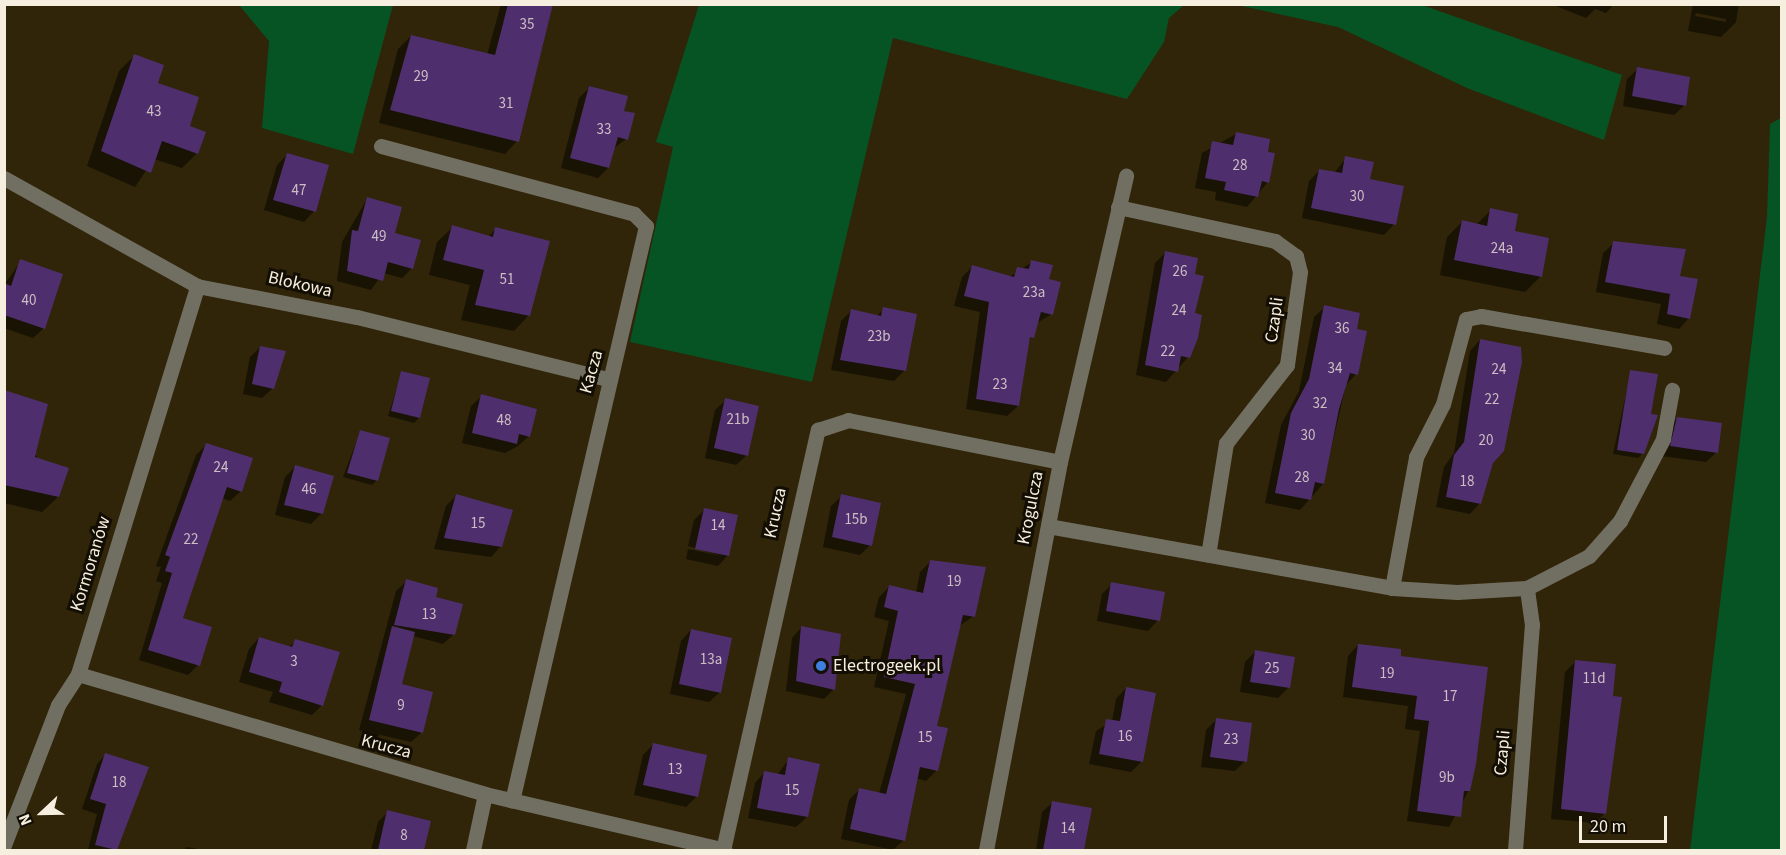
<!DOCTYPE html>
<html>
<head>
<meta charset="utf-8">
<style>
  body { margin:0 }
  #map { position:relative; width:1786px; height:855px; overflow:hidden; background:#302409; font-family:"Source Sans 3",sans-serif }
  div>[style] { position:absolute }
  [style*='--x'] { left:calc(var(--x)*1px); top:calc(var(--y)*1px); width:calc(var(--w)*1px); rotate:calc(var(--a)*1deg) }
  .green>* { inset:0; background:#065423 }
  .shadow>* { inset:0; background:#0007 }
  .building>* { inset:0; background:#4e2e6d }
  .minor>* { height:15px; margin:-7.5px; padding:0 7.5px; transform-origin:7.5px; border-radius:7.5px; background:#716f62 }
  .dots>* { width:16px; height:16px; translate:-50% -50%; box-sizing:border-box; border:3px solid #130e04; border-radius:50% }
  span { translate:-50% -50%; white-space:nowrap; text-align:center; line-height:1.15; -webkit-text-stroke:6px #130e04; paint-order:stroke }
  .number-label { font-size:15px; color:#ccbec2 }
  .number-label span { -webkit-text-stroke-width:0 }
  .street-label { font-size:18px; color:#f6eede }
  .poi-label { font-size:18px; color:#f6eede }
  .left { translate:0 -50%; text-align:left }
  .frame { position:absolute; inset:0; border:6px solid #f6eede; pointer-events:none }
  .north { position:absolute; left:12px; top:783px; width:60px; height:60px; -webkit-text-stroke:4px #130e04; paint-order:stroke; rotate:248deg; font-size:16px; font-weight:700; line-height:24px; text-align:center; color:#f6eede }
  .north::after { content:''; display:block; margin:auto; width:21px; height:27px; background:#f6eede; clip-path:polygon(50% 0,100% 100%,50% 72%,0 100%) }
  .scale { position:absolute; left:1579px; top:816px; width:88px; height:27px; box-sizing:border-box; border:3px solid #f6eede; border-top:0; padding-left:8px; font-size:18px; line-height:21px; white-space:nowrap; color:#f6eede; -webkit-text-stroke:4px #130e04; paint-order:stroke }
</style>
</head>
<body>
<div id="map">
  <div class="green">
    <div style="clip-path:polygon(239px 5px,393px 5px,353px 154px,262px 128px,269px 41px)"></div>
    <div style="clip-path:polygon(699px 5px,699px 4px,1184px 5px,1169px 18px,1164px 42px,1127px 99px,893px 38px,812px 382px,630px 342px,673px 147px,656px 142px)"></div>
    <div style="clip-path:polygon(1237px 5px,1422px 5px,1622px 75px,1604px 140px,1467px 88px,1338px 27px)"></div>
    <div style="clip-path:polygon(1781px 118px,1781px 850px,1690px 850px,1767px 217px,1770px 124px)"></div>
  </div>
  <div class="shadow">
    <div style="clip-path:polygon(501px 4px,551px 4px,517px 141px,505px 154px,379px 123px,398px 49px,411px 36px,487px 55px)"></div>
    <div style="clip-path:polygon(1551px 4px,1614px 4px,1606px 13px,1595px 9px,1586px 18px)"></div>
    <div style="clip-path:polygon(evenodd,1693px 4px,1739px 4px,1736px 22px,1721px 37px,1688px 31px,1693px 4px,1696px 13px,1726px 19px,1726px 22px,1695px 16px,1696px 13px)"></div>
    <div style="clip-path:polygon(134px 56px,188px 127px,197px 153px,182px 168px,154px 159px,135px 187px,87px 166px,119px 71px)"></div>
    <div style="clip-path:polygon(1638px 69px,1685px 105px,1674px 115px,1623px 106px,1627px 79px)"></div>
    <div style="clip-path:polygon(590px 87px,623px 112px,626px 139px,613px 149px,608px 168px,598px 178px,561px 168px,579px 98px)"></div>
    <div style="clip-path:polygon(1236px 134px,1266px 154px,1268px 182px,1247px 207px,1215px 200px,1216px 192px,1195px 188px,1202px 153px)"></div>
    <div style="clip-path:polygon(287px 155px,314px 211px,304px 222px,264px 210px,277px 165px)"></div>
    <div style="clip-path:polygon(1346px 158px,1368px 180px,1394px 224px,1384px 235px,1302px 218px,1309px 181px,1320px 170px,1334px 173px)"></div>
    <div style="clip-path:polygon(367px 199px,412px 268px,402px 278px,383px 273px,371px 290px,337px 281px,342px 242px)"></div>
    <div style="clip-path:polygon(1491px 210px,1540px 277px,1525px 292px,1440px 275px,1447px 237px,1462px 222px,1476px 225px)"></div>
    <div style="clip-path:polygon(453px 227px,488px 237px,496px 229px,529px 315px,514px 331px,461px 320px,470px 285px,429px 275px,437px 242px)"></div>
    <div style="clip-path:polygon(1614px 243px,1679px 277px,1689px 318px,1679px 329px,1657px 324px,1661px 304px,1596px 292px,1603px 253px)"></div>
    <div style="clip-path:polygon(1166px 252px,1193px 276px,1188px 357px,1166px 382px,1136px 375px,1155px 263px)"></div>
    <div style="clip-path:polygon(21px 261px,44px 328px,33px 338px,4px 328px,4px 285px)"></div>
    <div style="clip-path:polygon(1032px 262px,1052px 314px,1037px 323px,1028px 343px,1018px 406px,1007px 416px,966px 409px,980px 312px,954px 306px,962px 277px,972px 267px,1009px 277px)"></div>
    <div style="clip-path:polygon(1325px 307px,1355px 330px,1356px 374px,1346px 385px,1323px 484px,1300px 510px,1265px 503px,1281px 425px,1299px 391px,1314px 317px)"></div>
    <div style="clip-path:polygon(884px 309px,905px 370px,894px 381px,831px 370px,841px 321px,851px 311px,877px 316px)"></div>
    <div style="clip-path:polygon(1480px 340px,1492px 462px,1480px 503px,1470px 514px,1436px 507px,1444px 467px,1454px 453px,1470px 351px)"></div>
    <div style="clip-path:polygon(261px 347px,273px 388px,262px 398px,243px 394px,250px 357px)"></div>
    <div style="clip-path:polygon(1631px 371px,1643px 453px,1638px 458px,1613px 454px)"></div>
    <div style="clip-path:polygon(402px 372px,419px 418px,414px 423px,388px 416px)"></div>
    <div style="clip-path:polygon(4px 395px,58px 497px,42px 512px,4px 503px)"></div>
    <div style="clip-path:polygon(482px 396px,529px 436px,518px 446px,505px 453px,462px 443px,471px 406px)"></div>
    <div style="clip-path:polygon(726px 400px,747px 455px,736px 465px,705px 458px,715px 410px)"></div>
    <div style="clip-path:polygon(1677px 419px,1717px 452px,1706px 462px,1661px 456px,1667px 429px)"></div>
    <div style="clip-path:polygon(360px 432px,377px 480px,372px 485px,343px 477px)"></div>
    <div style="clip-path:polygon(206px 445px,241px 491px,230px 501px,222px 498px,181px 619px,198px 665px,188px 675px,139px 660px,162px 583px,156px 581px,161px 567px,156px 566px,196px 455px)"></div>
    <div style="clip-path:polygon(295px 467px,322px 513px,311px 524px,275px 515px,285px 477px)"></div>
    <div style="clip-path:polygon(456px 496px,501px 546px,491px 557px,434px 549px,446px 506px)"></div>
    <div style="clip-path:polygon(842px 496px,870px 545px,860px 555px,823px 547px,831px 506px)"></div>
    <div style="clip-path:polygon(705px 509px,728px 555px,718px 566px,686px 559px,688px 549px,722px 556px,688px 546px,694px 520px)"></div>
    <div style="clip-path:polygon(930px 562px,974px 616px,959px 626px,936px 727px,936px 771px,926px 781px,916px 778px,904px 840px,893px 850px,841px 839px,849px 800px,859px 790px,879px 794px,906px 694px,874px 687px,889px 621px,874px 617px,879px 597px,889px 587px,916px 593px,920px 572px)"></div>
    <div style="clip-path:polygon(407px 581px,434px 598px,454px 634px,443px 644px,413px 636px,400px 685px,422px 732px,411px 742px,359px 730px,396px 591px)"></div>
    <div style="clip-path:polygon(1112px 584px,1158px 620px,1148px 631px,1097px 621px,1102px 594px)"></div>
    <div style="clip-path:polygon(802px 627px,834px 689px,824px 699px,786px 691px,792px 638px)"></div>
    <div style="clip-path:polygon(691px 630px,720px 692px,709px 702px,670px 694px,681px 641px)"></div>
    <div style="clip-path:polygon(259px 638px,289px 647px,296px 640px,322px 705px,312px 715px,269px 702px,273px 692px,239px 682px,249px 649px)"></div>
    <div style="clip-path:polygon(1358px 645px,1399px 657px,1469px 790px,1449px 827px,1407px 821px,1420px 731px,1405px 729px,1408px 706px,1343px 697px,1348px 656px)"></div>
    <div style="clip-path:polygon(1255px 652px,1289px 687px,1278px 698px,1240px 692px,1245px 662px)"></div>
    <div style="clip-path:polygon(1576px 661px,1605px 813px,1595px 823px,1551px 819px,1565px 672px)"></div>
    <div style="clip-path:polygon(1126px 688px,1141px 762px,1131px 772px,1089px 764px,1096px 731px,1112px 721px,1116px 699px)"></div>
    <div style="clip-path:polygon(1216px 720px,1245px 761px,1235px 771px,1201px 767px,1206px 730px)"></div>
    <div style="clip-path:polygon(653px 745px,697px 796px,686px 807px,634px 795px,643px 755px)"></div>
    <div style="clip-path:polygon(106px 754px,147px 768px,116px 850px,88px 850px,97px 814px,82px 809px,97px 764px)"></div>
    <div style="clip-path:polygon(789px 759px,807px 817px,796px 827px,748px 818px,755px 783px,765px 772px,777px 775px)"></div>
    <div style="clip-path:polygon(1053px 802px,1090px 809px,1083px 850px,1036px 850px,1042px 812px)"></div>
    <div style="clip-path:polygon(388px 812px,429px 822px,421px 850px,371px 850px,378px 822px)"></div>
    <div style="clip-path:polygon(187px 847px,203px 850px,183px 850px)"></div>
  </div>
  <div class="building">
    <div style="clip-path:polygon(508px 4px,553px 4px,519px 142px,390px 110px,411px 35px,495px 55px)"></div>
    <div style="clip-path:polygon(134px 54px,164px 65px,158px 83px,199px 97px,190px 126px,206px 132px,198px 154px,162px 141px,151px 173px,101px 151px)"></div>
    <div style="clip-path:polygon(1637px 67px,1690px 77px,1686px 106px,1632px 96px)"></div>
    <div style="clip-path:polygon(589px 86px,628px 96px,624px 111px,635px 113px,628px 140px,618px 137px,609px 168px,570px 158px)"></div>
    <div style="clip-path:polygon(1236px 132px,1270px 139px,1268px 152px,1275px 153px,1269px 183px,1262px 181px,1258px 197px,1224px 190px,1226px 182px,1205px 178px,1212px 141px,1233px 145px)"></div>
    <div style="clip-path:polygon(287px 153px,329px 165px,316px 212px,273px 200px)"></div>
    <div style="clip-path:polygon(1345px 156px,1374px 162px,1370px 179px,1404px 186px,1396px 225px,1311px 208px,1319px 169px,1342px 173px)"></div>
    <div style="clip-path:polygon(367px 197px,402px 207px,395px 233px,421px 240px,413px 269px,388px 262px,383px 281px,347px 271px,352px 230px,358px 231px)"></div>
    <div style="clip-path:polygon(1490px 208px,1518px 214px,1515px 231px,1549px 238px,1542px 277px,1454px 260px,1462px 220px,1487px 226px)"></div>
    <div style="clip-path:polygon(452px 225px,493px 237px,495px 227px,550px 241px,530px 316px,475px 305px,484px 270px,443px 260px)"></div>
    <div style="clip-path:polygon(1613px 241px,1686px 249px,1680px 276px,1698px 279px,1690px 319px,1667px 314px,1670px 294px,1605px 282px)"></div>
    <div style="clip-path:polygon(1165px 251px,1198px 258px,1195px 274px,1204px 276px,1195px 313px,1202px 315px,1198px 338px,1190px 358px,1181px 356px,1178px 372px,1145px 365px)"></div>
    <div style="clip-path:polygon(20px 259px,63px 274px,45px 329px,4px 315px,4px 283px,11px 286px)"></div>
    <div style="clip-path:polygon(1031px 260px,1053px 265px,1049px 279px,1061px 282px,1053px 315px,1041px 312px,1034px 338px,1030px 337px,1019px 406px,976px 399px,989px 302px,964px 296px,972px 265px,1014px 277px,1017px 267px,1029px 269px)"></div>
    <div style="clip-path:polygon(1324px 305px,1360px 313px,1357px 329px,1367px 331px,1358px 375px,1350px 373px,1339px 409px,1324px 484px,1315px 482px,1311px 500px,1275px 493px,1291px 413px,1309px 379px)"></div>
    <div style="clip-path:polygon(883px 307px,917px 314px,906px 371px,840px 360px,851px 309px,881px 316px)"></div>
    <div style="clip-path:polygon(1480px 339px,1521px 347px,1522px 362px,1504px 451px,1493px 463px,1481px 504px,1446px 497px,1454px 455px,1464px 442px)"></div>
    <div style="clip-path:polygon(260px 346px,286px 351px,274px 389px,252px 384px)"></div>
    <div style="clip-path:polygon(1630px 370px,1658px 374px,1651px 414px,1658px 415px,1644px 454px,1617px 450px)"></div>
    <div style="clip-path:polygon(401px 371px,430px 378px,420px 418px,391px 411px)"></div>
    <div style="clip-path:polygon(4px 390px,48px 404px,35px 457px,69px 468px,59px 497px,4px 485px)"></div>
    <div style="clip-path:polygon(481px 394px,537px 409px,530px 437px,519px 434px,517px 444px,472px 433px)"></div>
    <div style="clip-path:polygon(725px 398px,759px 406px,748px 456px,714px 448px)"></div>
    <div style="clip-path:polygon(1677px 417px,1722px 423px,1718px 453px,1670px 446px)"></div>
    <div style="clip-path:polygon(360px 430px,390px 438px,378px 481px,347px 473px)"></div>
    <div style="clip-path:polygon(206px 443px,253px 458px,242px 492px,227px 487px,183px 618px,212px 627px,200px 666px,148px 650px,172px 573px,165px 571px,170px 557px,165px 555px)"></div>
    <div style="clip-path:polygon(295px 465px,334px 476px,323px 514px,284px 505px)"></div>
    <div style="clip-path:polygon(456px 494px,513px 510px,502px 547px,444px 538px)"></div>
    <div style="clip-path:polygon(841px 494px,881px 503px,872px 546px,832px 537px)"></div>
    <div style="clip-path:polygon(704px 508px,738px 515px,729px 556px,695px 549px)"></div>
    <div style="clip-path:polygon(930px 560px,986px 567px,975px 617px,963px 615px,937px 726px,948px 728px,938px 771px,920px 767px,905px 841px,850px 829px,859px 788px,886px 794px,915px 684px,884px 677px,898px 611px,884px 607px,889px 585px,923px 593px)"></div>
    <div style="clip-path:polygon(406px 579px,438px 588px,436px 597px,463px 604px,455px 635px,394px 625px)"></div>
    <div style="clip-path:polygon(1111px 582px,1165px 592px,1160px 621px,1106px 611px)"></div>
    <div style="clip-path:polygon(392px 626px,415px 632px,402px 684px,433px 692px,423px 733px,369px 720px)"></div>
    <div style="clip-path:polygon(801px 626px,841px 634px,835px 690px,796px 681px)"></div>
    <div style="clip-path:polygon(691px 629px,732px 638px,721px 693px,679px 684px)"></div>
    <div style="clip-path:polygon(259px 637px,292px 647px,295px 639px,340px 652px,323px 706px,279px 692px,282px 682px,249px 672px)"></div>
    <div style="clip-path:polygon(1358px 644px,1401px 649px,1401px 656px,1488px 667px,1476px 764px,1470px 791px,1464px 791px,1461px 817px,1417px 811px,1429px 721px,1414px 719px,1417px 696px,1352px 687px)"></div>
    <div style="clip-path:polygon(1255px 650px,1295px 657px,1290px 688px,1250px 682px)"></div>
    <div style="clip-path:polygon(1575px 660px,1616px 664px,1613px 696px,1622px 697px,1606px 814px,1561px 809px)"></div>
    <div style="clip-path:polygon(1126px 687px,1156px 693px,1143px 762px,1099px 754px,1106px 719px,1120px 721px)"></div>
    <div style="clip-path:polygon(1216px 718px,1252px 723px,1247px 762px,1210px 757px)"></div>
    <div style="clip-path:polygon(653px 743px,707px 755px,698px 797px,643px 785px)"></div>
    <div style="clip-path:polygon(105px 753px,149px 767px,117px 850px,95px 845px,106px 804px,90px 799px)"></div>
    <div style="clip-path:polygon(788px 757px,820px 764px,808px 817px,757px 808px,764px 771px,785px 775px)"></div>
    <div style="clip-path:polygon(1052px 801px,1092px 808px,1084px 850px,1043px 850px)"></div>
    <div style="clip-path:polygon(387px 810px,431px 821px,424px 850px,378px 850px)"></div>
  </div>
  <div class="minor">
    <div style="--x:381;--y:146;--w:262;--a:15"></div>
    <div style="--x:634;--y:214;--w:17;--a:45"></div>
    <div style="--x:646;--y:226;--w:590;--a:103.12"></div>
    <div style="--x:4;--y:178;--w:221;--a:29.2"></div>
    <div style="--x:197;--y:286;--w:163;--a:11"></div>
    <div style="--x:357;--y:317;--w:259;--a:13.9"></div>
    <div style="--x:1118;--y:207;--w:161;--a:12.2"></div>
    <div style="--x:1275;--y:241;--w:26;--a:36"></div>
    <div style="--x:1296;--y:256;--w:16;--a:76"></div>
    <div style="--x:1300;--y:272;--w:94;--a:98"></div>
    <div style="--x:1287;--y:365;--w:99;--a:128"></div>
    <div style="--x:1226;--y:443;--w:113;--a:99.1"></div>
    <div style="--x:1048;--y:526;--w:350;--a:10.2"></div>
    <div style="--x:1392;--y:588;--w:65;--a:3.5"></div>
    <div style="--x:1457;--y:592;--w:70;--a:-3.3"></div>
    <div style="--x:1527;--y:588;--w:70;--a:-27.3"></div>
    <div style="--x:1589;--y:556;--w:47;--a:-48.5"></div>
    <div style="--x:1620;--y:521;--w:93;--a:-62.3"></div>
    <div style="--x:1663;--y:439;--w:50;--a:-79.6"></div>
    <div style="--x:1392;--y:588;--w:133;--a:-79.6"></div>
    <div style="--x:1416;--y:457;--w:59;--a:-63"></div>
    <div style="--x:1443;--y:404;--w:88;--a:-74.9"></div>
    <div style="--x:1466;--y:319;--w:15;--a:-11"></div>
    <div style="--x:1481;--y:316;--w:186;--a:9.9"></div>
    <div style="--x:78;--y:674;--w:424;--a:16.4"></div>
    <div style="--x:485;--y:794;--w:246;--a:13.1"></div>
    <div style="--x:4;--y:845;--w:150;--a:-68.9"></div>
    <div style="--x:58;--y:705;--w:37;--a:-57"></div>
    <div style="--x:78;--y:674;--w:406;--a:-72.9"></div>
    <div style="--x:473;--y:850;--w:57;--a:-77.9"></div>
    <div style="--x:723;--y:850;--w:431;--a:-77.3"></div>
    <div style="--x:818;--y:430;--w:32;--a:-18"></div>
    <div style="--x:848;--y:420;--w:216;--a:11.2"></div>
    <div style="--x:986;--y:850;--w:395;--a:-79.2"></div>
    <div style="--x:1060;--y:462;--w:294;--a:-77"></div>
    <div style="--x:1515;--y:850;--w:226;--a:-85.7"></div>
    <div style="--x:1532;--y:625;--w:37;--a:-98"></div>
  </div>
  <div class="dots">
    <div style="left:821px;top:666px;background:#3f7fe0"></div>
  </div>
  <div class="number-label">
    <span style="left:527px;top:25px">35</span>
    <span style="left:421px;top:77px">29</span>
    <span style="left:506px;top:104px">31</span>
    <span style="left:154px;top:112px">43</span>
    <span style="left:604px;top:130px">33</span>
    <span style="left:1240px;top:166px">28</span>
    <span style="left:299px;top:191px">47</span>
    <span style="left:1357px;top:197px">30</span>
    <span style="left:379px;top:237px">49</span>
    <span style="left:1502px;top:249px">24a</span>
    <span style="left:1180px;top:272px">26</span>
    <span style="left:507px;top:280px">51</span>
    <span style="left:1034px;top:293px">23a</span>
    <span style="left:29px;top:301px">40</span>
    <span style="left:1179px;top:311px">24</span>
    <span style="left:1342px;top:329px">36</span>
    <span style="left:879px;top:337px">23b</span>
    <span style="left:1168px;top:352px">22</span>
    <span style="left:1335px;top:369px">34</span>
    <span style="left:1499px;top:370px">24</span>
    <span style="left:1000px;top:385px">23</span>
    <span style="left:1492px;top:400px">22</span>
    <span style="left:1320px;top:404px">32</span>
    <span style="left:738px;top:420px">21b</span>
    <span style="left:504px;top:421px">48</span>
    <span style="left:1308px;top:436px">30</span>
    <span style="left:1486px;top:441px">20</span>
    <span style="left:221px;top:468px">24</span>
    <span style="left:1302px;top:478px">28</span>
    <span style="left:1467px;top:482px">18</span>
    <span style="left:309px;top:490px">46</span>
    <span style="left:856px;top:520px">15b</span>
    <span style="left:478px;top:524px">15</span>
    <span style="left:718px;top:526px">14</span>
    <span style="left:191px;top:540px">22</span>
    <span style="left:954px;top:582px">19</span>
    <span style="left:429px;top:615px">13</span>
    <span style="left:711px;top:660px">13a</span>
    <span style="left:294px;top:662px">3</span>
    <span style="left:1272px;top:669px">25</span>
    <span style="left:1387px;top:674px">19</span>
    <span style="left:1594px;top:679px">11d</span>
    <span style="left:1450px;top:697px">17</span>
    <span style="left:401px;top:706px">9</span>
    <span style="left:1125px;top:737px">16</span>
    <span style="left:925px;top:738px">15</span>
    <span style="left:1231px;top:740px">23</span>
    <span style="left:675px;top:770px">13</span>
    <span style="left:1447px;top:778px">9b</span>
    <span style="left:119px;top:783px">18</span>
    <span style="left:792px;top:791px">15</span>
    <span style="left:1068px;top:829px">14</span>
    <span style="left:404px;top:836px">8</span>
  </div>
  <div class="street-label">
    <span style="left:300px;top:285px;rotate:13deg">Blokowa</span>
    <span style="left:1275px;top:320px;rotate:-82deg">Czapli</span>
    <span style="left:592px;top:372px;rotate:-74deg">Kacza</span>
    <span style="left:1031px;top:508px;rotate:-79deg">Krogulcza</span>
    <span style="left:776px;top:513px;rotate:-78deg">Krucza</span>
    <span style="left:91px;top:564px;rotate:-73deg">Kormoranów</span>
    <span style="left:386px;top:747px;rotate:15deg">Krucza</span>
    <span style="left:1503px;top:753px;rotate:-85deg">Czapli</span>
  </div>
  <div class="poi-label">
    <span class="left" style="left:833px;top:666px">Electrogeek.pl</span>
  </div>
  <div class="frame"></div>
  <div class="north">N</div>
  <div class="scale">20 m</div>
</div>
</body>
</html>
